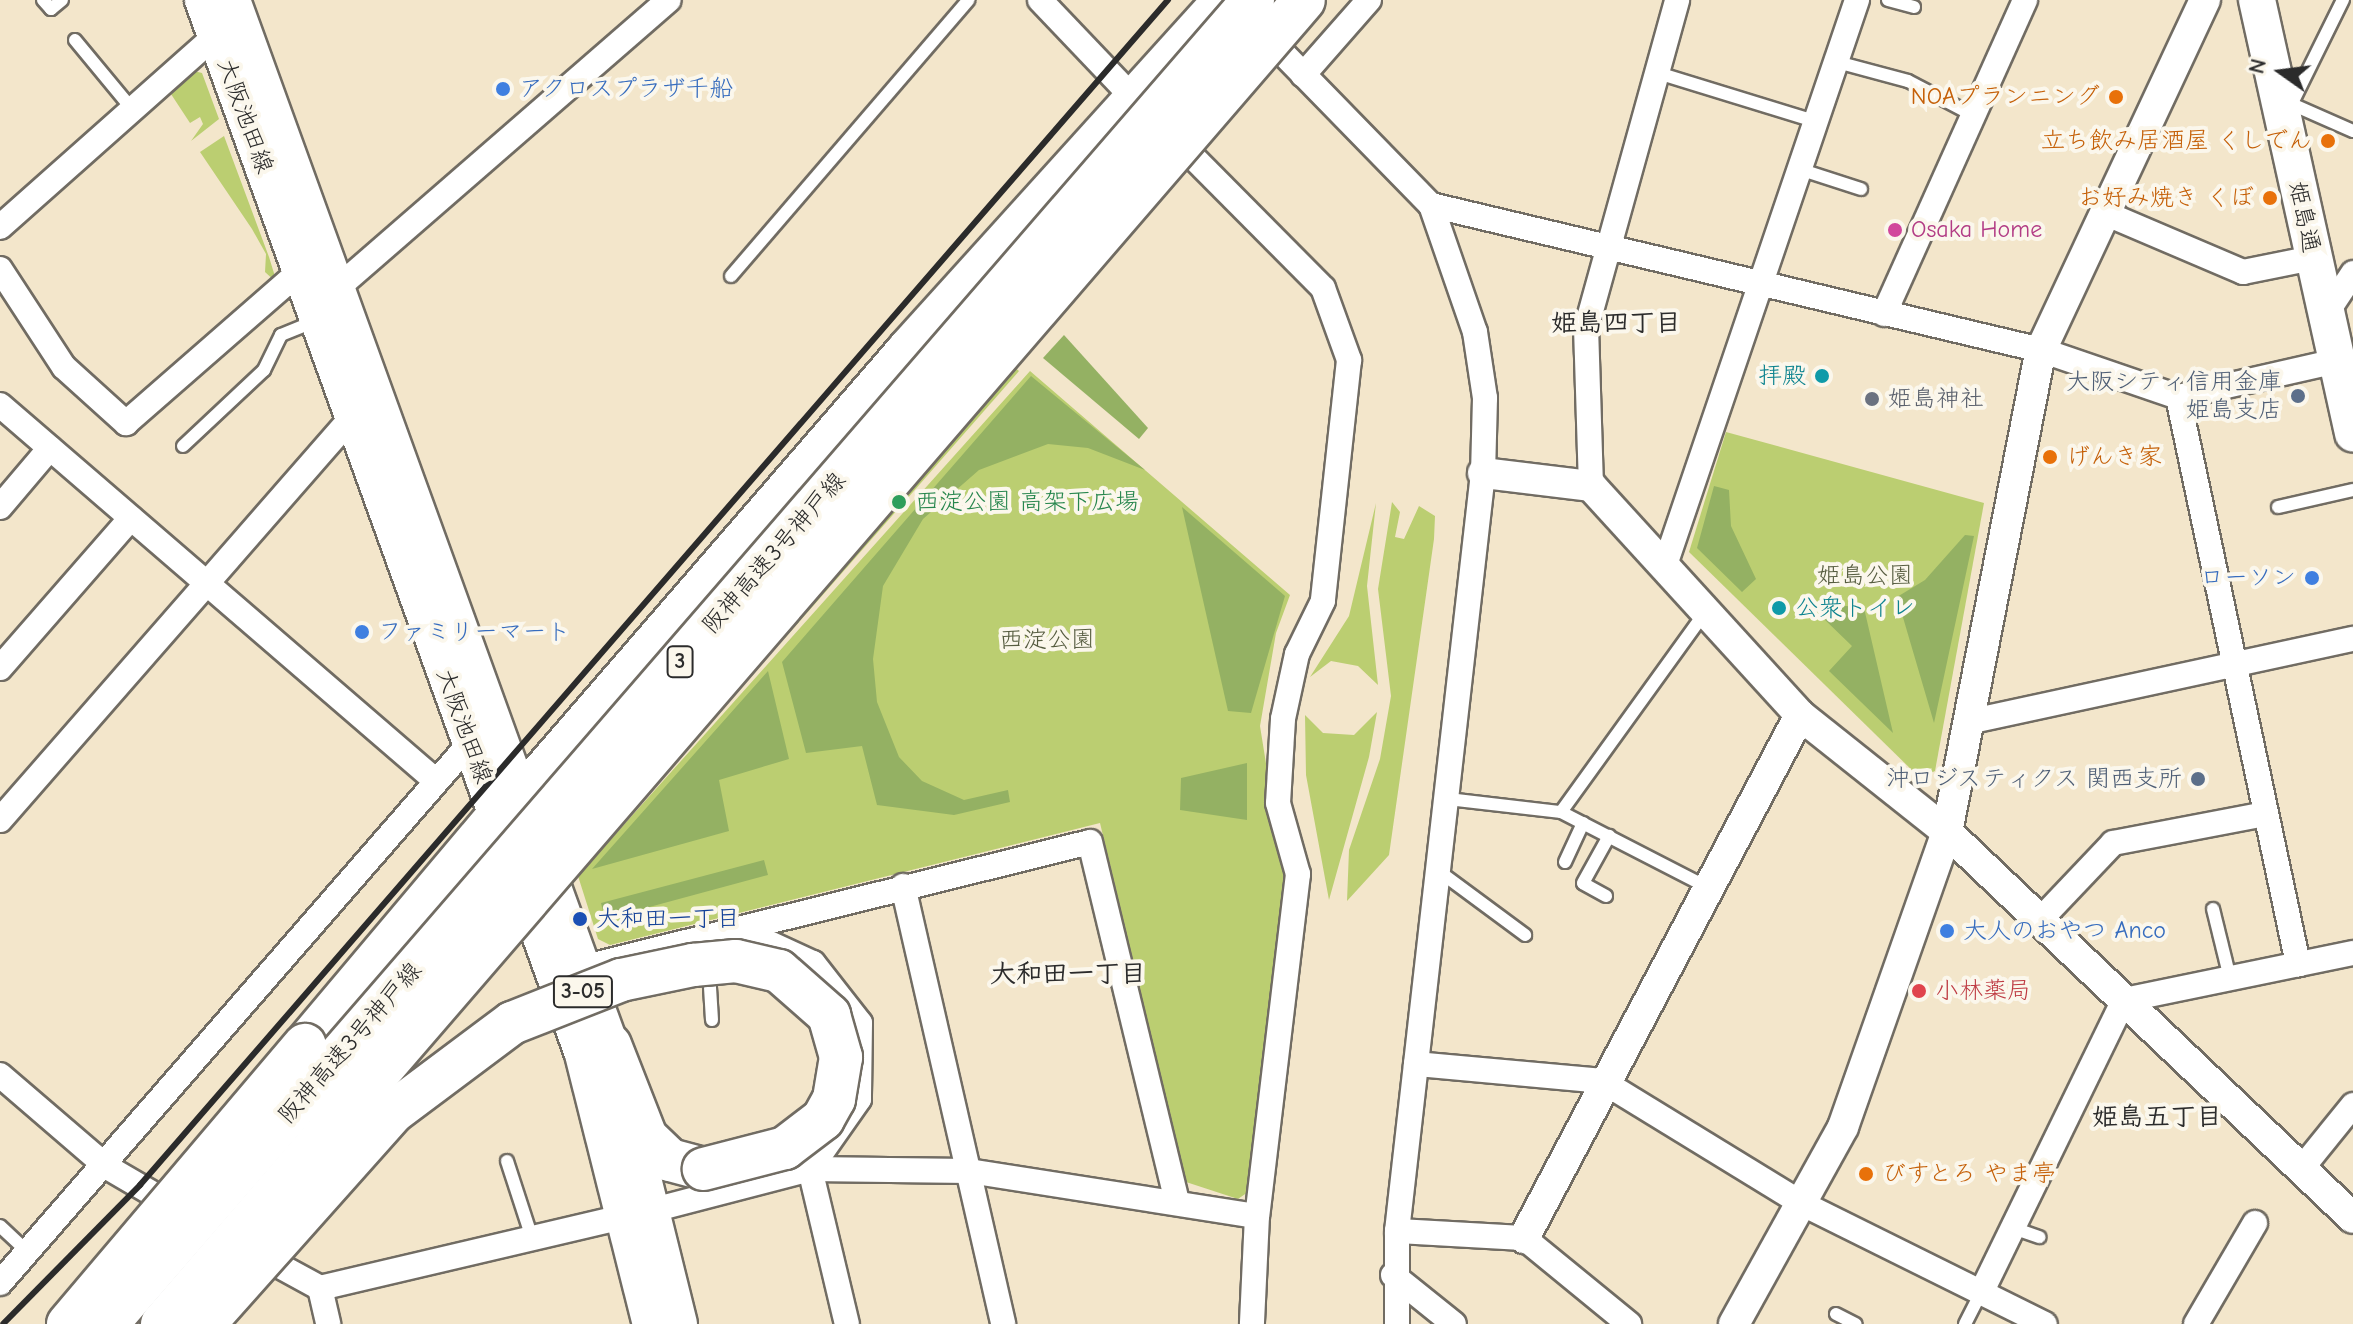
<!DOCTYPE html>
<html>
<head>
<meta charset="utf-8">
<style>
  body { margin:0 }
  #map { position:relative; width:2353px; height:1324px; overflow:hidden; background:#f3e6cb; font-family:"Comic Neue","Klee One",sans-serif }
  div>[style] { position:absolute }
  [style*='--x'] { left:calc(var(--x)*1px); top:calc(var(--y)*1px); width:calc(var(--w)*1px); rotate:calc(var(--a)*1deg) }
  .green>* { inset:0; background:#bbce71 }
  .forest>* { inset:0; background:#94b163 }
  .roads { filter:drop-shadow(2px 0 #716c63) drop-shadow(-2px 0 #716c63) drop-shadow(0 2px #716c63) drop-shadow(0 -2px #716c63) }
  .service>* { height:12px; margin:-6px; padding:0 6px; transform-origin:6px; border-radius:6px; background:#fff }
  .minor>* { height:24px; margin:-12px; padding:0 12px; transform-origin:12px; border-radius:12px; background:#fff }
  .tertiary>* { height:30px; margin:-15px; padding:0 15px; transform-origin:15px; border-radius:15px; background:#fff }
  .primary>* { height:36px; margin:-18px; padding:0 18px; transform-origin:18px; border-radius:18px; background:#fff }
  .motorway>* { height:42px; margin:-21px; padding:0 21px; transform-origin:21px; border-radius:21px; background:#fff }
  .rail>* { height:6px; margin:-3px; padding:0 3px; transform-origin:3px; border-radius:3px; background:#2b2b2b }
  .bridges { filter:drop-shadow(2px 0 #716c63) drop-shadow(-2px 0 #716c63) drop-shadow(0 2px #716c63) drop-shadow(0 -2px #716c63) }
  .motorway-bridge>* { height:42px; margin:-21px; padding:0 21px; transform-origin:21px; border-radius:21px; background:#fff }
  .dots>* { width:22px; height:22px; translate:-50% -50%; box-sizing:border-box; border:4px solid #fbf7ec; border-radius:50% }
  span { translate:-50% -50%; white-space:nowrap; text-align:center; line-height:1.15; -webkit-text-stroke:8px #fbf7ec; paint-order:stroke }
  .shield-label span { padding:2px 6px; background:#fbf7ec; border:2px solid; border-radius:6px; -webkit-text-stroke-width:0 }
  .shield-label { font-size:22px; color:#2b2b2b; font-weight:700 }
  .shop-label { font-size:24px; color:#366cbe }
  .left { translate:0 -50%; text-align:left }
  .right { translate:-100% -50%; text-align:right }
  .food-label { font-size:24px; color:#c56008 }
  .street-label { font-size:24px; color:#2b2b2b }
  .hotel-label { font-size:24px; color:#b23c85 }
  .culture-label { font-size:24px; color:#0d838f }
  .service-label { font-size:24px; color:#4e5e75 }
  .worship-label { font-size:24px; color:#5b616d }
  .leisure-label { font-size:24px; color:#27864d }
  .park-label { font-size:24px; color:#565c40 }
  .transit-label { font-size:24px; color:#164399 }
  .health-label { font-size:24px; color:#be3a42 }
  .neighbourhood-label { font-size:26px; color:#2b2b2b; font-weight:700 }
  .north { position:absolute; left:2241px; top:32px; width:80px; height:80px; -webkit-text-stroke:6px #fbf7ec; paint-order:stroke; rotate:284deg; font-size:22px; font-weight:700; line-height:32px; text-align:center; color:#2b2b2b }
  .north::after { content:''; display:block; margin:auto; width:28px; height:36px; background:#2b2b2b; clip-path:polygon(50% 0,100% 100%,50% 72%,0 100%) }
</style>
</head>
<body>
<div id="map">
  <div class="green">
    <div style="clip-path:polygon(190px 70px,202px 73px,219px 119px,191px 141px,203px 124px,200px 117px,190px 123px,169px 91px)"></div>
    <div style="clip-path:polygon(224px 136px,269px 257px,277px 283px,265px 272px,266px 254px,252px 229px,200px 152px)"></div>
    <div style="clip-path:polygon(1013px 366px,1019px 371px,785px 638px,779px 633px)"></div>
    <div style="clip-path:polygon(1030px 371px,1290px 595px,1276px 633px,1260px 726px,1284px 876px,1248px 1192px,1238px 1199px,1186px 1182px,1100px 823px,610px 945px,598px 939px,578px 876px)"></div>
    <div style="clip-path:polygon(1726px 432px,1984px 503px,1935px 771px,1920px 778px,1689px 552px)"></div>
    <div style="clip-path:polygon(1392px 502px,1400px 512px,1395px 537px,1404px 539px,1419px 506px,1435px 516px,1434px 539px,1389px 855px,1347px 901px,1349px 850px,1380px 759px,1391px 696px,1378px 589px)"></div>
    <div style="clip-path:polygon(1376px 503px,1367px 586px,1378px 685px,1358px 666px,1331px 661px,1310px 677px,1349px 616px)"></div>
    <div style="clip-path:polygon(1377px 712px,1369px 757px,1329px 900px,1306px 775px,1305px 715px,1323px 733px,1354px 735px)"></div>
  </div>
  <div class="forest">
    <div style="clip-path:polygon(1064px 335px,1148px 428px,1139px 439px,1043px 358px)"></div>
    <div style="clip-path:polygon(1031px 376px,1145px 470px,1088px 448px,1048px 444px,979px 470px,923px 519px,883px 586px,873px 659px,877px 702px,899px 757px,922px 781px,964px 800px,1008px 790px,1010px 802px,954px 815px,877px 805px,862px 746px,806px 753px,782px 662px)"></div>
    <div style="clip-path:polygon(1714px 486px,1729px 490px,1731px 526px,1756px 579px,1742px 592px,1697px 548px)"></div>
    <div style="clip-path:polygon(1182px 507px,1285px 596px,1251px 713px,1228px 711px)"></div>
    <div style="clip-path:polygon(1965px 535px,1974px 536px,1934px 723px,1897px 597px,1925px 580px)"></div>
    <div style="clip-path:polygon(1828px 604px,1864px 608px,1893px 733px,1829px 671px,1852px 646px,1822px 617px)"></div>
    <div style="clip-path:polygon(768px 671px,789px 759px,719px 780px,729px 831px,592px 869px)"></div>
    <div style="clip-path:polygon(1247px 763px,1247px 820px,1180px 810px,1181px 778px)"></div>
    <div style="clip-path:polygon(764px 860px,768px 875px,605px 919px,601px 903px)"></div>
  </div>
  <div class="roads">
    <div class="service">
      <div style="--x:43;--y:0;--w:12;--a:48"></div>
      <div style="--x:51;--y:9;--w:14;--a:-39"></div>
      <div style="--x:1888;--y:0;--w:27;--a:15"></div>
      <div style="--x:75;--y:40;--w:91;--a:50.4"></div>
      <div style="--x:1837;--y:62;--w:73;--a:15"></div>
      <div style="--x:1908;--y:81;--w:73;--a:27.6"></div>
      <div style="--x:1658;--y:73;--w:166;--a:17.1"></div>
      <div style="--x:2293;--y:101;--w:113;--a:-63.7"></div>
      <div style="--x:2287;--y:102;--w:72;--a:23.7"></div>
      <div style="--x:1802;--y:170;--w:62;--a:17.9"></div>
      <div style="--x:731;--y:276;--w:364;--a:-49.3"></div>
      <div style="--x:183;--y:446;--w:111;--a:-43.2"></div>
      <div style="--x:264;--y:370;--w:39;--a:-64"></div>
      <div style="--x:281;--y:335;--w:37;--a:-22"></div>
      <div style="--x:2278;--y:507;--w:77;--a:-12.8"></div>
      <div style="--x:1448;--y:799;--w:114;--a:6.6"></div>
      <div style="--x:1561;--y:812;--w:246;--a:-54.2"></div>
      <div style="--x:1561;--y:812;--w:164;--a:27.2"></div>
      <div style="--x:1565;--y:862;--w:43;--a:-65.2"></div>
      <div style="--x:1440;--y:872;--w:106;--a:36.5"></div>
      <div style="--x:1606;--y:896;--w:26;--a:-151"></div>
      <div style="--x:1583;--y:883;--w:54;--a:-61"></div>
      <div style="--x:2213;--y:909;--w:71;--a:76.2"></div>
      <div style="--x:709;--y:971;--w:49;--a:86.5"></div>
      <div style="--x:507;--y:1161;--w:81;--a:72"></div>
      <div style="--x:0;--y:1226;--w:40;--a:43"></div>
      <div style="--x:2013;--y:1228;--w:28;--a:19"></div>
      <div style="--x:1836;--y:1314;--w:22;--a:27"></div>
      <div style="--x:1965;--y:1324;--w:37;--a:-63"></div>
    </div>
    <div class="minor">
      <div style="--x:1040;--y:0;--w:149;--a:46.4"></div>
      <div style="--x:1263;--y:33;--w:240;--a:45.7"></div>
      <div style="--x:1431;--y:205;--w:134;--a:70.9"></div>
      <div style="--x:1475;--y:332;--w:67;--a:81.4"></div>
      <div style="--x:1485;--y:398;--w:75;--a:91.5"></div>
      <div style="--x:1483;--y:473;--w:763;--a:96.47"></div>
      <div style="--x:1397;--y:1231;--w:93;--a:90"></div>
      <div style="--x:1303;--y:75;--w:100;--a:-48.7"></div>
      <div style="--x:1172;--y:136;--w:214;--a:45.2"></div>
      <div style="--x:1323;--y:288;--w:77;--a:70.1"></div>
      <div style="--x:1349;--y:360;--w:242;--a:96.2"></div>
      <div style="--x:1323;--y:601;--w:59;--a:116.1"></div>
      <div style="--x:1297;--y:654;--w:66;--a:102.2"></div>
      <div style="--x:1283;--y:719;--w:84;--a:93.4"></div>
      <div style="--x:1278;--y:803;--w:74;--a:74.3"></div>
      <div style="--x:1298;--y:874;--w:344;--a:96.8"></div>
      <div style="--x:1257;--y:1216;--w:108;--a:92.7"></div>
      <div style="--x:1431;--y:205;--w:627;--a:13.37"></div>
      <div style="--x:2041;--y:350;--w:145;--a:18.9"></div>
      <div style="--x:2178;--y:397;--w:580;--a:78.05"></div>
      <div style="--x:2107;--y:214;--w:148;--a:23.1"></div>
      <div style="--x:2243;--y:272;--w:71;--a:-11.3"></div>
      <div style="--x:0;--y:227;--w:288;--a:-41.6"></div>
      <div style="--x:0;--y:269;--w:117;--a:56.9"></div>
      <div style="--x:64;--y:367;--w:84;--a:42.1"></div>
      <div style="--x:126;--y:423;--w:231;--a:-41.1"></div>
      <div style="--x:335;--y:290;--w:442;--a:-41"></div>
      <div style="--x:1884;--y:314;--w:344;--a:-65.8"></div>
      <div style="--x:2326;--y:314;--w:49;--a:-56.6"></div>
      <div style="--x:2178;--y:397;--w:163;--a:-12.8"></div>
      <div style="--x:0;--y:405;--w:576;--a:40.77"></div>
      <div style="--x:1591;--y:486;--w:157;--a:-91.8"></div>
      <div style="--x:1586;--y:329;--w:341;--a:-74.5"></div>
      <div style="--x:0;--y:507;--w:77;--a:-49.7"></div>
      <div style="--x:1664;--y:568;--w:600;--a:-71.23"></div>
      <div style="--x:0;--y:668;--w:199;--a:-48.9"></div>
      <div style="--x:1968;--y:722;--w:394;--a:-12.2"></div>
      <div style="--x:0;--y:820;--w:535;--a:-48.86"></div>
      <div style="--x:903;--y:886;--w:449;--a:77.1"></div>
      <div style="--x:2040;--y:920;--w:106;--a:-46.5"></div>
      <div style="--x:2113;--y:843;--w:155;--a:-10.8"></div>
      <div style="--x:743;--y:931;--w:77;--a:24.6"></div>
      <div style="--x:813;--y:963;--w:76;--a:51.9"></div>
      <div style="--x:860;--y:1023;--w:76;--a:90.8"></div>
      <div style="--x:859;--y:1099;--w:85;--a:125"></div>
      <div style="--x:581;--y:968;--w:524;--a:-13.9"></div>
      <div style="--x:1090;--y:842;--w:369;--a:76.4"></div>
      <div style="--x:1416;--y:1064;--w:187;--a:5.2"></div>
      <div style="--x:1602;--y:1081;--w:233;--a:31.5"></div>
      <div style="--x:1801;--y:1203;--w:272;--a:26.4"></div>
      <div style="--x:0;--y:1075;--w:141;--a:40.7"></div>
      <div style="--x:107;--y:1167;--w:86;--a:30.2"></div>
      <div style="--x:2302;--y:1168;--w:81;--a:-51"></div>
      <div style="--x:810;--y:1169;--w:159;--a:76.6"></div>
      <div style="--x:653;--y:1210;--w:162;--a:-14.6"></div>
      <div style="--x:810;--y:1169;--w:159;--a:0.7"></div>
      <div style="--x:969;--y:1171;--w:291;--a:8.9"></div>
      <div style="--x:1397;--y:1231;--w:127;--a:3.2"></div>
      <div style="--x:1524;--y:1238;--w:136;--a:39.3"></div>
      <div style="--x:254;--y:1252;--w:75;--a:28.6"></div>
      <div style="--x:320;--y:1288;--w:314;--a:-13.2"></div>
      <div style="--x:1393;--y:1275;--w:78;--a:38.8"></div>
      <div style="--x:0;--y:1283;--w:716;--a:-48.96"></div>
      <div style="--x:320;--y:1288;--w:37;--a:77"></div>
      <div style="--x:1983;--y:1289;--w:322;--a:-64"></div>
      <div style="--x:2124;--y:1000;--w:234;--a:-11.6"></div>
      <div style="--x:2196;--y:1324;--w:117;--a:-59.7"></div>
    </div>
    <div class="tertiary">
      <div style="--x:1483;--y:473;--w:109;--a:6.9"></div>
      <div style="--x:1591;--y:486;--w:310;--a:47.6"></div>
      <div style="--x:1800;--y:715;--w:188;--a:38.5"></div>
      <div style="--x:1947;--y:832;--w:560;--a:43.55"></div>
      <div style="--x:507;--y:805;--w:607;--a:-49.14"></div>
      <div style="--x:904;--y:346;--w:467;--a:-47.9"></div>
      <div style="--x:1524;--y:1238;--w:591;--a:-62.18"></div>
      <div style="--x:1734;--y:1324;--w:225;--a:-61"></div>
      <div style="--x:1843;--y:1127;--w:313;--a:-70.6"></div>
      <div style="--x:1947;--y:832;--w:491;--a:-79"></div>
      <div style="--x:2041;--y:350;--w:387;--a:-64.9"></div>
    </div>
    <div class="primary">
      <div style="--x:203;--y:0;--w:1120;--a:70.17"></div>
      <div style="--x:583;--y:1054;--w:278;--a:75.9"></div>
      <div style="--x:232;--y:0;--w:1111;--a:70.11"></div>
      <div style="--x:610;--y:1045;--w:287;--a:76.1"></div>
      <div style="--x:2257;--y:0;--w:444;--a:77.5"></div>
    </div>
    <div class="motorway">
      <div style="--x:305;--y:1045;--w:298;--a:-49.9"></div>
      <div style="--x:610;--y:1045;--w:99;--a:68.6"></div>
      <div style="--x:646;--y:1137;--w:33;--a:44"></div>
      <div style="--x:670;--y:1160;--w:35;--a:15"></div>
    </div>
  </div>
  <div class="rail">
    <div style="--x:3;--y:1324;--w:195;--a:-45.4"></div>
    <div style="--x:140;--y:1185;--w:1569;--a:-49.06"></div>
  </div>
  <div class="bridges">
    <div class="motorway-bridge">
      <div style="--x:68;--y:1324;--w:366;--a:-49.7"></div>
      <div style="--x:107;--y:1324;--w:1751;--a:-49.12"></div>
      <div style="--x:162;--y:1324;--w:1748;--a:-49.22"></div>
      <div style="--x:204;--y:1324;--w:284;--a:-48.3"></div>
      <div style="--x:393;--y:1112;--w:149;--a:-36.8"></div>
      <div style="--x:512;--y:1023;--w:117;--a:-21.5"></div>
      <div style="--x:621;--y:980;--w:74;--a:-11.8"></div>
      <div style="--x:693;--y:965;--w:43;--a:-5.3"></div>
      <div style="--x:736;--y:961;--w:44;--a:13.1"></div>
      <div style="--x:779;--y:971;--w:67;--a:41.3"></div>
      <div style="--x:829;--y:1015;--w:44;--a:74.1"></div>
      <div style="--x:841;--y:1057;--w:43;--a:99.5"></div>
      <div style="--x:834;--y:1099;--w:23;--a:119"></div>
      <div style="--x:823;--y:1119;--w:48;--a:142.7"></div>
      <div style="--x:785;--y:1148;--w:84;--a:165.5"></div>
    </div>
  </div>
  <div class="dots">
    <div style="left:503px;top:89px;background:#3f7fe0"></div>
    <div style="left:2116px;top:97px;background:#e8710a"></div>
    <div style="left:2328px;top:141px;background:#e8710a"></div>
    <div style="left:2270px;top:198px;background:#e8710a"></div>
    <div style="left:1895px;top:230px;background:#d1479c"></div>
    <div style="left:1822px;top:376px;background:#0f9aa8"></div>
    <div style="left:2298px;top:396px;background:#5c6f8a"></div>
    <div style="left:1872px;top:399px;background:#6b7280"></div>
    <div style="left:2050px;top:457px;background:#e8710a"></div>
    <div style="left:899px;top:502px;background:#2e9e5b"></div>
    <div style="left:2312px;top:578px;background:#3f7fe0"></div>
    <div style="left:1779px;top:608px;background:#0f9aa8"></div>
    <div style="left:362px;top:632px;background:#3f7fe0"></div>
    <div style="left:2198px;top:779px;background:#5c6f8a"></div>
    <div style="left:580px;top:919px;background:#1a4fb4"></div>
    <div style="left:1947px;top:931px;background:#3f7fe0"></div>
    <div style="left:1919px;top:991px;background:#e0444e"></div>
    <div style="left:1866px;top:1174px;background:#e8710a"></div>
  </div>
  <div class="shield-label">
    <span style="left:680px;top:662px">3</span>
    <span style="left:583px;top:992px">3-05</span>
  </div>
  <div class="shop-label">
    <span class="left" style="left:519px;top:89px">アクロスプラザ千船</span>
    <span class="right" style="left:2296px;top:578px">ローソン</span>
    <span class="left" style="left:378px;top:632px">ファミリーマート</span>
    <span class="left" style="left:1963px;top:931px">大人のおやつ Anco</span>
  </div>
  <div class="food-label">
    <span class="right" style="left:2100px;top:97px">NOAプランニング</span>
    <span class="right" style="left:2312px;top:141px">立ち飲み居酒屋 くしでん</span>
    <span class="right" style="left:2254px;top:198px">お好み焼き くぼ</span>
    <span class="left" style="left:2066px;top:457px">げんき家</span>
    <span class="left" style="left:1882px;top:1174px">びすとろ やま亭</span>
  </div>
  <div class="street-label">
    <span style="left:245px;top:116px;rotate:70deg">大阪池田線</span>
    <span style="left:2304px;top:217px;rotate:78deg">姫島通</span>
    <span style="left:774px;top:553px;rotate:-49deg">阪神高速3号神戸線</span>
    <span style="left:464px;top:726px;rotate:70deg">大阪池田線</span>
    <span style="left:350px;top:1043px;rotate:-49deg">阪神高速3号神戸線</span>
  </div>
  <div class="hotel-label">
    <span class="left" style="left:1911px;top:230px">Osaka Home</span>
  </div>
  <div class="culture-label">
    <span class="right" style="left:1806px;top:376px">拝殿</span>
    <span class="left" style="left:1795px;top:608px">公衆トイレ</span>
  </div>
  <div class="service-label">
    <span class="right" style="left:2282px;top:396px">大阪シティ信用金庫<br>姫島支店</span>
    <span class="right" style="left:2182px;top:779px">沖ロジスティクス 関西支所</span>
  </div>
  <div class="worship-label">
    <span class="left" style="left:1888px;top:399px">姫島神社</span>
  </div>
  <div class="leisure-label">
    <span class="left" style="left:915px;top:502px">西淀公園 高架下広場</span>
  </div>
  <div class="park-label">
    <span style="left:1865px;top:576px">姫島公園</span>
    <span style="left:1047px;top:640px">西淀公園</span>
  </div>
  <div class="transit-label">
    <span class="left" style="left:596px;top:919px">大和田一丁目</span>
  </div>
  <div class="health-label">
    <span class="left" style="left:1935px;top:991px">小林薬局</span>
  </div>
  <div class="neighbourhood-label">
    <span style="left:1616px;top:324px">姫島四丁目</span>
    <span style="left:1068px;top:975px">大和田一丁目</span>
    <span style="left:2157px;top:1118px">姫島五丁目</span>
  </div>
  <div class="north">N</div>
</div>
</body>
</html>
